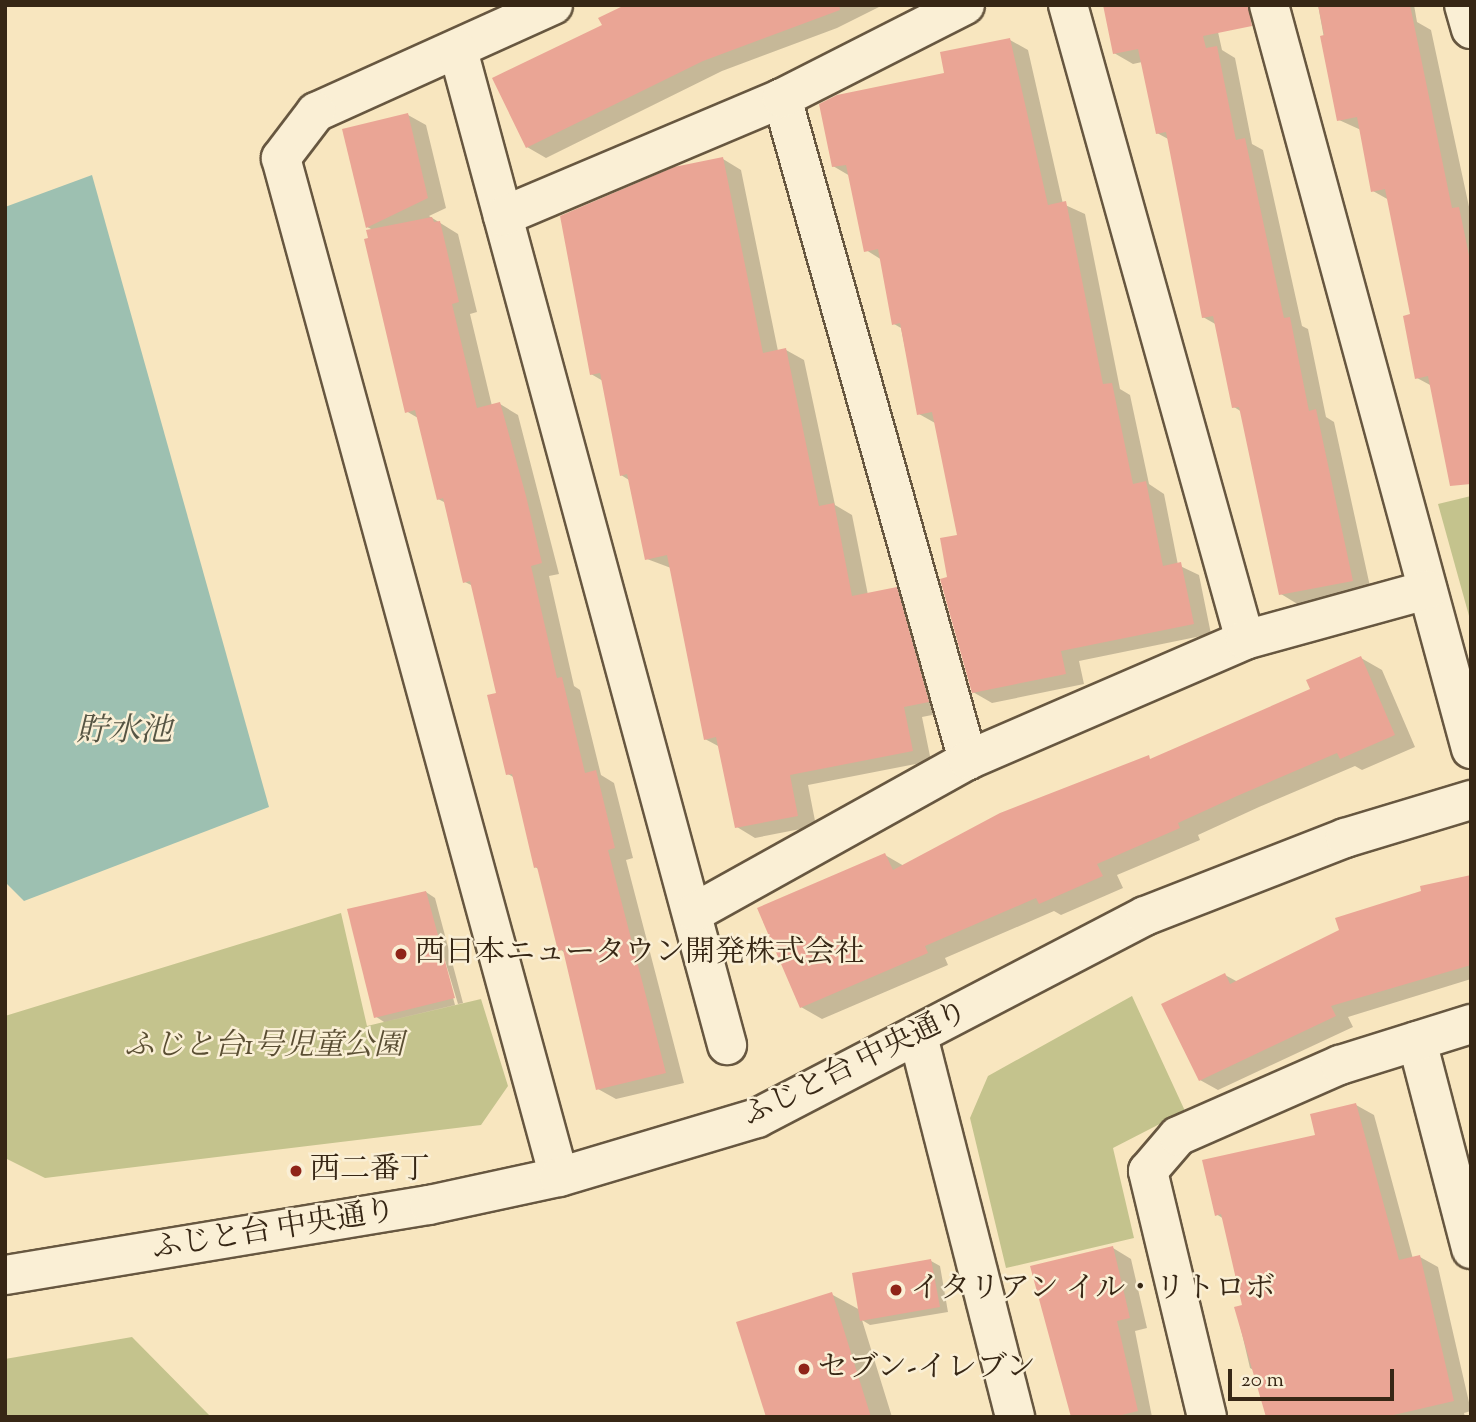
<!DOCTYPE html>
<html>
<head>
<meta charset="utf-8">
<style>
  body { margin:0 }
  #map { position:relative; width:1476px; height:1422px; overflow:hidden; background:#f8e6bf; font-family:"Sorts Mill Goudy","Noto Serif JP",serif }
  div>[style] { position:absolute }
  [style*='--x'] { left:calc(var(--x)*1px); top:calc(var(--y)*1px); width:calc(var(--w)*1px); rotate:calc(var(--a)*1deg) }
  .green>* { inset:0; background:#c4c38d }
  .water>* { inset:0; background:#9dc0b1 }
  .shadow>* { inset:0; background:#0003 }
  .building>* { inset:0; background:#eaa595 }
  .roads { filter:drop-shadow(2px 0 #675740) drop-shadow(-2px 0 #675740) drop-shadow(0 2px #675740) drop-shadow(0 -2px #675740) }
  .street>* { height:38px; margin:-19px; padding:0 19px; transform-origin:19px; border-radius:19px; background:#faefd5 }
  .secondary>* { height:38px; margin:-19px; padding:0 19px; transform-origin:19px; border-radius:19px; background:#faefd5 }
  .dots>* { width:19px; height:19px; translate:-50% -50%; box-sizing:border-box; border:4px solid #faefd5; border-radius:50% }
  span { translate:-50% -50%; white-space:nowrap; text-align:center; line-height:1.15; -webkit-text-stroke:5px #faefd5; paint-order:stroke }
  .poi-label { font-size:30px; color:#372715 }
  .left { translate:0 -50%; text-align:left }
  .park-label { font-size:30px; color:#5a4e33; font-style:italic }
  .street-label { font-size:30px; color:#372715 }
  .water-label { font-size:32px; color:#565544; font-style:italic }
  .frame { position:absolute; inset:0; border:7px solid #372715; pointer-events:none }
  .scale { position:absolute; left:1228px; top:1369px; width:166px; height:32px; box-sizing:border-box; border:4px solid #372715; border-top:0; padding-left:9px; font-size:21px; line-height:24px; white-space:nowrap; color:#372715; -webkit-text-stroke:5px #faefd5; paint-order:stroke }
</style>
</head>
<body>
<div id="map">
  <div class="green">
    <div style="clip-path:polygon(1471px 496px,1471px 623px,1438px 504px)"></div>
    <div style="clip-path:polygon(341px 913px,367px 1026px,481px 999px,508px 1086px,481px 1125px,45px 1178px,5px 1158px,5px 1016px)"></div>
    <div style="clip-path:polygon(1132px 996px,1185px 1111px,1113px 1148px,1134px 1238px,1006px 1268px,970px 1118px,988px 1076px)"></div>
    <div style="clip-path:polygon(132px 1337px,211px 1417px,5px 1417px,5px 1359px)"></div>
  </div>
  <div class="water">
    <div style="clip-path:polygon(92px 175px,269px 807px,24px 901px,5px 882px,5px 207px)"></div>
  </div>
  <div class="shadow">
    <div style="clip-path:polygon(629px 5px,883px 5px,837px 28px,722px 71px,546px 158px,527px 147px,604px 26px)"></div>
    <div style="clip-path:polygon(1212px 5px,1222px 50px,1235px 58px,1252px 144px,1263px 150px,1302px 326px,1308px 329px,1326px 417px,1334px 422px,1371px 591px,1299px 605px,1281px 594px,1242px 412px,1234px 407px,1217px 325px,1203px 317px,1170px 140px,1157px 133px,1142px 62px,1133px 64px,1114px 53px)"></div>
    <div style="clip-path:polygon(1318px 5px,1414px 5px,1417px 22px,1431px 30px,1471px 216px,1471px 474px,1432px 386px,1417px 378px,1413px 316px,1389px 200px,1373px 191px,1361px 130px,1339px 120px)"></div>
    <div style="clip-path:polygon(1010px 40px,1028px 50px,1063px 204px,1085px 214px,1120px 389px,1130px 395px,1149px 484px,1164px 494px,1178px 565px,1199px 575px,1211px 634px,1079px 661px,1084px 684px,992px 703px,973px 692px,949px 579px,959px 536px,935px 423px,919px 414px,901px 328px,894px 324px,882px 260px,866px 250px,850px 176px,833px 166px,946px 74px)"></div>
    <div style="clip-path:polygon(408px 115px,426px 125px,446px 208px,429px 216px,458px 234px,477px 312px,470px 314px,492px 406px,500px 404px,518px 415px,559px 574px,549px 576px,574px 686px,580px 690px,601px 775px,614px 783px,633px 858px,626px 860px,684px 1083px,616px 1099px,598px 1089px,565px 953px,560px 949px,540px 870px,535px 867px,515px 778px,508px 774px,498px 694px,473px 586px,465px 582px,446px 503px,438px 499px,418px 418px,406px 411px,370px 239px,373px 230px,367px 227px)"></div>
    <div style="clip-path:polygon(723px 159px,741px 170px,778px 351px,786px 350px,804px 360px,835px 505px,852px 515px,868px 595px,896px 589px,915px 600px,947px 712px,922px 717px,931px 761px,808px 785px,816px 826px,755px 838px,737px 827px,720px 747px,705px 739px,671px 568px,647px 559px,629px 480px,621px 475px,603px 381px,591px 374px)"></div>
    <div style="clip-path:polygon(1361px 658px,1382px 670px,1415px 747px,1362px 770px,1355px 766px,1259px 807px,1198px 835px,1200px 840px,1117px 875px,1123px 888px,1061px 915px,1054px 911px,945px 958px,948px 965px,822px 1019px,801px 1007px,885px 855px,904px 866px,1312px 690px)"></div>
    <div style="clip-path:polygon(1471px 877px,1471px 979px,1348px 1017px,1353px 1027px,1218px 1090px,1200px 1080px,1225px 975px,1238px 982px)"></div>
    <div style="clip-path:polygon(426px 892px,435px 898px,463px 1003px,458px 1004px,426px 897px,455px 1005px,384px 1022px,375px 1016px)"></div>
    <div style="clip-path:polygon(1356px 1105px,1374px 1115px,1413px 1259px,1420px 1257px,1438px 1267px,1471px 1411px,1464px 1413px,1465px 1417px,1267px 1417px,1257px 1372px,1250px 1368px,1236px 1308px,1244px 1306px,1224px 1219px,1216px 1214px)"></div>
    <div style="clip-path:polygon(1113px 1248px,1131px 1259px,1147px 1328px,1135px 1331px,1152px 1417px,1072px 1417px)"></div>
    <div style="clip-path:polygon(931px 1261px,940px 1266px,948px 1312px,870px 1325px,862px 1320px,892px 1417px,768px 1417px,831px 1294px,860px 1310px)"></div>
  </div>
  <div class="building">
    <div style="clip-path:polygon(625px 5px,839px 5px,840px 10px,703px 61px,526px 148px,492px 78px,602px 25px,598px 18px)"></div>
    <div style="clip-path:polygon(1103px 5px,1248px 5px,1252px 26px,1203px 36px,1206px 48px,1217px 46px,1236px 140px,1245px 138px,1284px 318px,1290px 317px,1309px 411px,1316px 409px,1353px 581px,1279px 595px,1239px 407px,1232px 408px,1213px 316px,1202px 318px,1166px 132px,1156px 134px,1138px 49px,1113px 54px)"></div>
    <div style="clip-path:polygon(1318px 5px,1410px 5px,1452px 208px,1459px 207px,1471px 265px,1471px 484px,1450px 486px,1428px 376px,1415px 379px,1403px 316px,1410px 314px,1385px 189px,1371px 192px,1357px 117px,1337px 121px,1320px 36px,1324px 35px)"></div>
    <div style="clip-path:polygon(1010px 38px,1048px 205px,1066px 201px,1103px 384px,1112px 383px,1133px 484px,1146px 481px,1163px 566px,1181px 562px,1194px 624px,1061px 651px,1066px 674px,972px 693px,940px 579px,947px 577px,940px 538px,957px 535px,932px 412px,917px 415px,900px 323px,892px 325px,878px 249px,864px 252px,846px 165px,832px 167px,819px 104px,837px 95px,944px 73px,940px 52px)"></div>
    <div style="clip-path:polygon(408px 113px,428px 198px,366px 228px,342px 129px)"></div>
    <div style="clip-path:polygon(723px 157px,763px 353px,786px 348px,819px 506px,834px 503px,852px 596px,897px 587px,929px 702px,904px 707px,913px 751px,790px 775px,798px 816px,735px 828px,716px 737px,704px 740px,667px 555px,645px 560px,627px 474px,620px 476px,600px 373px,590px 375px,560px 216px,674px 167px)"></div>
    <div style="clip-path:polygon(432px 217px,434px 222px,440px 221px,459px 302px,452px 304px,477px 408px,500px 402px,526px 496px,542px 563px,531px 566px,557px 678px,562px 677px,585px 773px,596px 770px,615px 848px,608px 850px,666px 1073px,596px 1090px,563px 950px,558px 951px,537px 867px,534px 868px,512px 774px,506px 775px,487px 695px,496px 693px,470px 581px,463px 583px,443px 498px,437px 500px,415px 410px,405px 413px,364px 239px,368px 238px,366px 230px)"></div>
    <div style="clip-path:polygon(1361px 656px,1395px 735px,1340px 759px,1337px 753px,1237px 796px,1178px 823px,1180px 828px,1097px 864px,1103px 876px,1039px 904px,1036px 898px,925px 946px,928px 953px,800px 1008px,757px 908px,885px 853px,893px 870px,1000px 813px,1149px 755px,1150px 759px,1310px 689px,1306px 680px)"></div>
    <div style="clip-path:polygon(1471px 875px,1471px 965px,1331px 1006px,1336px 1016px,1199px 1081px,1161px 1004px,1225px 973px,1230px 984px,1339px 930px,1335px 918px,1421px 891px,1420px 886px)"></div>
    <div style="clip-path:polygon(426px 891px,455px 998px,374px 1018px,347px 909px)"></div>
    <div style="clip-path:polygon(1356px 1103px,1399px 1260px,1420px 1255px,1454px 1401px,1385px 1417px,1266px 1417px,1234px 1307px,1242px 1305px,1221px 1214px,1215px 1216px,1202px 1160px,1315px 1135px,1310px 1114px)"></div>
    <div style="clip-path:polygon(1113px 1246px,1130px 1318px,1117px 1321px,1138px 1411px,1114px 1417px,1071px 1417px,1030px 1266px)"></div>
    <div style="clip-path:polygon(931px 1259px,940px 1307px,860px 1321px,852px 1273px)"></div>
    <div style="clip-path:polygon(832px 1292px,871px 1417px,766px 1417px,736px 1322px)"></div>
  </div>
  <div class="roads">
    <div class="street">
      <div style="--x:553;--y:5;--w:260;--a:155.7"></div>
      <div style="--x:316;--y:112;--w:58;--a:127.3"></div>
      <div style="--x:281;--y:158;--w:1056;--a:74.74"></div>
      <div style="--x:1068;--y:5;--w:659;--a:74.42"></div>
      <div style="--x:1269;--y:5;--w:771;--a:74.81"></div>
      <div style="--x:1464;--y:5;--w:25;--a:74"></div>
      <div style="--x:458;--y:50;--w:1031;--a:74.87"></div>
      <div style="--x:782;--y:98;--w:688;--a:74.31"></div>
      <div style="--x:503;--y:216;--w:303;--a:-22.9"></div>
      <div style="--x:782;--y:98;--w:205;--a:-26.9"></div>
      <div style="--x:695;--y:912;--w:312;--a:-29.1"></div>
      <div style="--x:968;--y:760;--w:302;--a:-23.4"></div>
      <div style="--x:1245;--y:640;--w:189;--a:-15.4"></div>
      <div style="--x:918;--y:1036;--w:393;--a:75.7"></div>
      <div style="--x:1417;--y:1041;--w:215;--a:75.4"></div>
      <div style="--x:1207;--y:1417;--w:253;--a:-103.5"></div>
      <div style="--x:1148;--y:1171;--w:46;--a:-49.4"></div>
      <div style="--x:1178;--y:1136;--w:177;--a:-23.7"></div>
      <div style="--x:1340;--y:1065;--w:137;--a:-17.4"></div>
    </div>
    <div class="secondary">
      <div style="--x:5;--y:1275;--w:430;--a:-9.4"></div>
      <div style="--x:429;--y:1205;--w:133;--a:-12.2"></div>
      <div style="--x:559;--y:1177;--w:207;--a:-16.6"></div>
      <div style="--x:757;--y:1118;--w:437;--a:-27.5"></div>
      <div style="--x:1145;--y:916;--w:215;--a:-21.3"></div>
      <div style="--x:1345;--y:838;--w:132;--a:-16.8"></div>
    </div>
  </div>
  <div class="dots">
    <div style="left:401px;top:954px;background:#8f2418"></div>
    <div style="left:296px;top:1171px;background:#8f2418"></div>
    <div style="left:896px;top:1290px;background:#8f2418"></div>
    <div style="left:804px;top:1369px;background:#8f2418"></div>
  </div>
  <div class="poi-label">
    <span class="left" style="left:415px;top:954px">西日本ニュータウン開発株式会社</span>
    <span class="left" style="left:310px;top:1171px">西二番丁</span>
    <span class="left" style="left:910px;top:1290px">イタリアン イル・リトロボ</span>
    <span class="left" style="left:818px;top:1369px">セブン-イレブン</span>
  </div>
  <div class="park-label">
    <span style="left:264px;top:1047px">ふじと台1号児童公園</span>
  </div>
  <div class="street-label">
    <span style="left:856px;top:1065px;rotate:-26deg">ふじと台 中央通り</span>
    <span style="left:274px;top:1231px;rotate:-9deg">ふじと台 中央通り</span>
  </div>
  <div class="water-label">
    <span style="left:124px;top:732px">貯水池</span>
  </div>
  <div class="frame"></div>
  <div class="scale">20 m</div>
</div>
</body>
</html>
